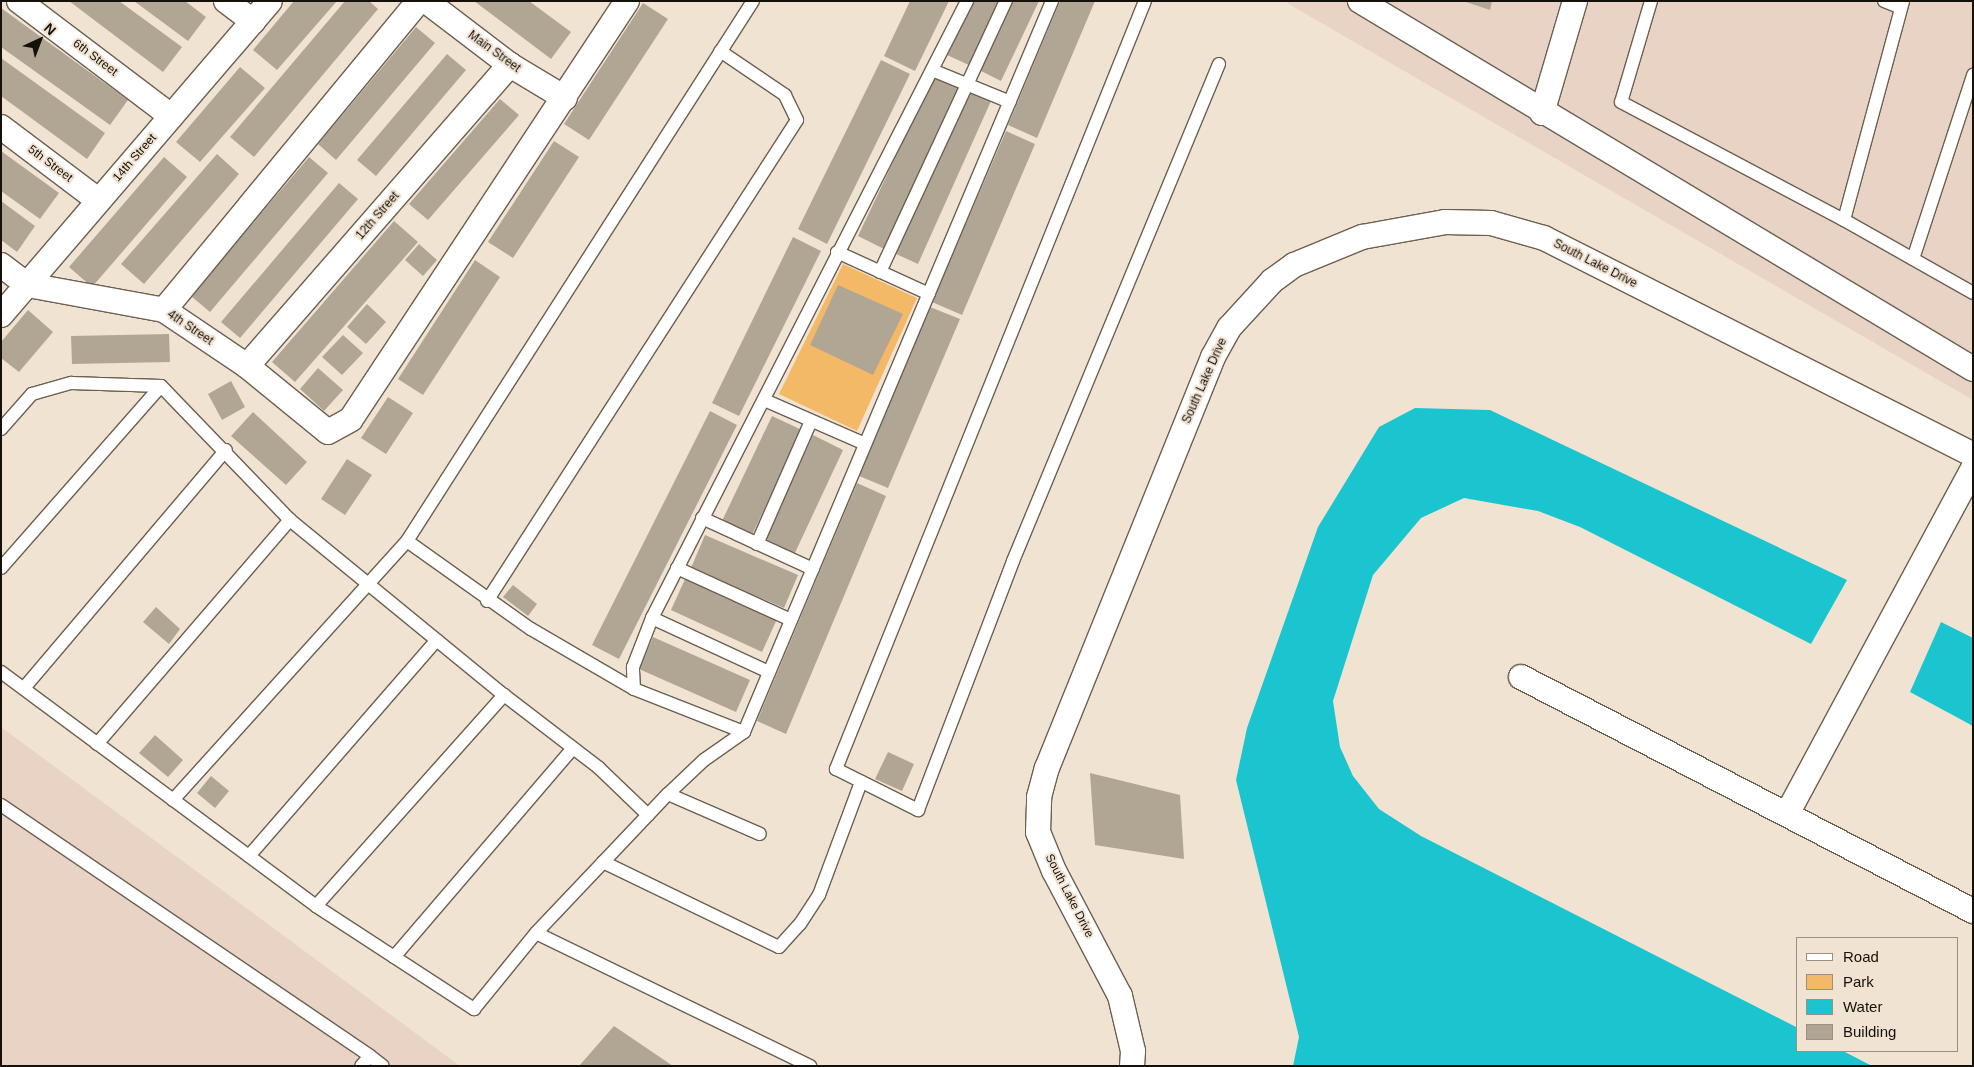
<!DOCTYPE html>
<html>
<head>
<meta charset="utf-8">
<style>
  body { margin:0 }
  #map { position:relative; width:1974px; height:1067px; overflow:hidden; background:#f1e3d2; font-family:Arial,sans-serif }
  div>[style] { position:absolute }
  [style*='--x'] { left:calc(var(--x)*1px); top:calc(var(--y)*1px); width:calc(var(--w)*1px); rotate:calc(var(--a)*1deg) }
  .industrial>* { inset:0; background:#e8d3c5 }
  .green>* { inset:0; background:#f4b967 }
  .water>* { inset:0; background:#1ac5cf }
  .building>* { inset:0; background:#b1a694 }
  .roads { filter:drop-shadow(1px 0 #6c6051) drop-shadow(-1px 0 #6c6051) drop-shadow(0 1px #6c6051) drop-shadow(0 -1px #6c6051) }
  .lane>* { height:12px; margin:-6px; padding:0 6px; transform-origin:6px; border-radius:6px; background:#fff }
  .street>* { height:24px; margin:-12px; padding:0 12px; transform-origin:12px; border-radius:12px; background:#fff }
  span { translate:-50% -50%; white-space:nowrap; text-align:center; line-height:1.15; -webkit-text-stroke:4px #f1e3d2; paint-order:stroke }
  .street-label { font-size:12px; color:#15100a }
  .frame { position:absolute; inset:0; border:2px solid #15100a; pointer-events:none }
  .legend { position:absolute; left:1796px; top:937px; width:162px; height:115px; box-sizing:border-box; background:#f1e3d2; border:1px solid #998f82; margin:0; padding:6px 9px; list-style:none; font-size:15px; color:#15100a }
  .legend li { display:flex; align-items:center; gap:10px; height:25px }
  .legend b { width:25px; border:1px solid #998f82 }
  .north { position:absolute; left:15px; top:15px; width:50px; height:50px; -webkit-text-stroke:4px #f1e3d2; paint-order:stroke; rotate:43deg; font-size:14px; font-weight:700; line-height:20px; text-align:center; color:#15100a }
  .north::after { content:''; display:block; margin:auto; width:18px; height:22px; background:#15100a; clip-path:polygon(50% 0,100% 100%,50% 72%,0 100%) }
</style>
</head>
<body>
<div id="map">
  <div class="industrial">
    <div style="clip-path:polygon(1285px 1px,1973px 1px,1973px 400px,1292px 6px)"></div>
    <div style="clip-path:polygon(1px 727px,460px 1066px,1px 1066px)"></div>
  </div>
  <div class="green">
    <div style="clip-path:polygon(843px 264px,917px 298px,857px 431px,779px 394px)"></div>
  </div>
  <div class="water">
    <div style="clip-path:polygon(1415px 408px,1490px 410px,1847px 580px,1811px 644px,1580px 527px,1538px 511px,1464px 498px,1421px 518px,1373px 575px,1333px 701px,1340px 747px,1353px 776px,1379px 809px,1421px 836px,1798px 1028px,1798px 1051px,1843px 1051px,1872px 1066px,1293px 1066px,1299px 1037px,1236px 780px,1247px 728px,1318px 527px,1379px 427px)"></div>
    <div style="clip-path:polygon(1941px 622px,1973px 638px,1973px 726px,1910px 692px)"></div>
  </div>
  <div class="building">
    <div style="clip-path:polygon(69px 1px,119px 1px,182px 47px,163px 72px)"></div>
    <div style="clip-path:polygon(134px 1px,185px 1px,206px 17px,188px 41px)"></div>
    <div style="clip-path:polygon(294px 1px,337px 1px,277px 70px,253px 50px)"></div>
    <div style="clip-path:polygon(345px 1px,369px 1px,378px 9px,254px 157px,230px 137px)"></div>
    <div style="clip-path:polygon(474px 1px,529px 1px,571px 32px,551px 59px)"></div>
    <div style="clip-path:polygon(910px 1px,949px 1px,915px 71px,884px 56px)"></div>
    <div style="clip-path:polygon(973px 1px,1002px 1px,971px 66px,947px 55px)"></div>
    <div style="clip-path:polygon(1011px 1px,1039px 1px,1001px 81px,979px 70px)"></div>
    <div style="clip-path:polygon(1060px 1px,1095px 1px,1037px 138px,1008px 125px)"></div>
    <div style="clip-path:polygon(1463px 1px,1492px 1px,1490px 10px)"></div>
    <div style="clip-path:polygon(643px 3px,668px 19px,589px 140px,564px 124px)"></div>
    <div style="clip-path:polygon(1px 8px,128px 100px,110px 125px,1px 47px)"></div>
    <div style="clip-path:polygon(416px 27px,435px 43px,336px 160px,318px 144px)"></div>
    <div style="clip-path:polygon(447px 54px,466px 70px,376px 176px,357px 160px)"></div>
    <div style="clip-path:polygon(1px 58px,105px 133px,87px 159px,1px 96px)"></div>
    <div style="clip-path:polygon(881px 60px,910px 74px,827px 244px,798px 229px)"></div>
    <div style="clip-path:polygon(240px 67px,265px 88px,200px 162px,176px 142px)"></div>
    <div style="clip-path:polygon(934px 76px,961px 89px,884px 249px,858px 236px)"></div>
    <div style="clip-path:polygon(967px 90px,991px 101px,918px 264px,894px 253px)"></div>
    <div style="clip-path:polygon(500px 99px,519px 115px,428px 220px,409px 204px)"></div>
    <div style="clip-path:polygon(1006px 131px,1035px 144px,962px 315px,932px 302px)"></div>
    <div style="clip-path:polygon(554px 141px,579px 157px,513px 258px,488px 242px)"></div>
    <div style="clip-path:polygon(1px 151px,59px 193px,40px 219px,1px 191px)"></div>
    <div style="clip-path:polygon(217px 154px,239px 174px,144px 284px,121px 264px)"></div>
    <div style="clip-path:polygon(164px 157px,187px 177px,92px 287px,69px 267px)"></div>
    <div style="clip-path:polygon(309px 157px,328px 173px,210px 312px,191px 296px)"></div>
    <div style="clip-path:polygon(339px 183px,358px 199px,240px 338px,221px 322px)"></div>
    <div style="clip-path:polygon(1px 201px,35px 226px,17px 252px,1px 240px)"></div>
    <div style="clip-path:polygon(394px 221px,418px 242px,295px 382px,272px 362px)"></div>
    <div style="clip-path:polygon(793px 237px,821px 251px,739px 416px,712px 403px)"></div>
    <div style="clip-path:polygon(419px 244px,437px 260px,423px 276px,405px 260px)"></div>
    <div style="clip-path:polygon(475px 260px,500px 277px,423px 395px,398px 379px)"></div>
    <div style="clip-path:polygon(838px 285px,903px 314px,873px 375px,810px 345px)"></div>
    <div style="clip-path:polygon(367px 304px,386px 322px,366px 344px,347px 327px)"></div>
    <div style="clip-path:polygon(930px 307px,960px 319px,888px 488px,859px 476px)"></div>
    <div style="clip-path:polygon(28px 310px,53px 332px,19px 372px,1px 358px,1px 342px)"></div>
    <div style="clip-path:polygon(169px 334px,170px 362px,72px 364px,71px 336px)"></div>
    <div style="clip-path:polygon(343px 335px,363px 353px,342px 375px,322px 357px)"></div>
    <div style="clip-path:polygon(318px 368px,343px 390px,324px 411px,300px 389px)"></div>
    <div style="clip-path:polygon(231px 381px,245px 407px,222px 420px,208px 394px)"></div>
    <div style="clip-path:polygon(388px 397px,413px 413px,386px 454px,361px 438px)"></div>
    <div style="clip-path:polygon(710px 411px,737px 425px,619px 659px,592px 645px)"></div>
    <div style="clip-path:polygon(253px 412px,307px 462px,286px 485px,231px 436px)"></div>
    <div style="clip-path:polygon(772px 416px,802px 430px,752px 535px,722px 521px)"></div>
    <div style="clip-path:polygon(813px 435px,843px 450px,794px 555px,763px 540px)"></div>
    <div style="clip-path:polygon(347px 459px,372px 475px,345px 515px,321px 499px)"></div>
    <div style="clip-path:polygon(857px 483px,886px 496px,786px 734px,757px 721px)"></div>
    <div style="clip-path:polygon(705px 535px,798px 575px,784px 608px,691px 568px)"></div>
    <div style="clip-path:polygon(686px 577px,777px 619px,762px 652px,671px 610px)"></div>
    <div style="clip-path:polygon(513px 585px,537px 604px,528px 616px,503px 597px)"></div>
    <div style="clip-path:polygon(156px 607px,180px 629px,169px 644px,143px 622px)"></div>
    <div style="clip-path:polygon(653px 637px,750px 680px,736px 712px,639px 669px)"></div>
    <div style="clip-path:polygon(155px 735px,183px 760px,168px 777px,139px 753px)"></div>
    <div style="clip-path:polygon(888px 752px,914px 764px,902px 791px,875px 779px)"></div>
    <div style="clip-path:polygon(1090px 773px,1180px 795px,1184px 859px,1095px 845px)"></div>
    <div style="clip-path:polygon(211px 776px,229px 791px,215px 808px,197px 793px)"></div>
    <div style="clip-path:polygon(614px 1026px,673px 1066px,579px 1066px)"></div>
  </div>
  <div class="roads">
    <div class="lane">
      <div style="--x:1145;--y:1;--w:828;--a:111.92"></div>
      <div style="--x:836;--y:769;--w:92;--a:26.6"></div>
      <div style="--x:918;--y:810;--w:267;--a:-69.1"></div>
      <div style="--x:1013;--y:561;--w:538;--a:-67.49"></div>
      <div style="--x:1651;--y:1;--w:105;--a:106.5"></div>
      <div style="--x:1621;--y:102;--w:252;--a:27.9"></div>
      <div style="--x:1844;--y:220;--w:148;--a:29.5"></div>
      <div style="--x:1884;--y:1;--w:18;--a:22"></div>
      <div style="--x:932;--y:70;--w:84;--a:22.3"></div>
      <div style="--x:1844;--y:220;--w:227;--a:-74.9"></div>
      <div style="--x:837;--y:252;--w:101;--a:24.5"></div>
      <div style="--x:1913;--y:259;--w:194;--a:-71.9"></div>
      <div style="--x:880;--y:272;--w:299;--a:-65.1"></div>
      <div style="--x:764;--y:400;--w:110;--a:23.5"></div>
      <div style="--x:1;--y:429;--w:47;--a:-48.5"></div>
      <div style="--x:32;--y:394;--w:41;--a:-15.8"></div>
      <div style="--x:71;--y:383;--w:90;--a:1.9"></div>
      <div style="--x:161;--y:386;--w:186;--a:46.1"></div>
      <div style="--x:290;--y:520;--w:276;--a:39.3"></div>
      <div style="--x:504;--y:695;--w:120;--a:37.5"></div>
      <div style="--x:599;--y:768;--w:68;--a:43.8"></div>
      <div style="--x:702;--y:518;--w:122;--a:24.7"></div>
      <div style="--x:407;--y:541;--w:152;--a:35.4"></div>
      <div style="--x:531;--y:629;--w:119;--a:30.2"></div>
      <div style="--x:634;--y:689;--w:118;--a:21.4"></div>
      <div style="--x:757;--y:544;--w:134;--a:-66.3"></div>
      <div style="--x:1;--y:568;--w:242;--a:-48.7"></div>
      <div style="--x:677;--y:568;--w:125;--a:24.5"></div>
      <div style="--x:487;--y:601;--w:572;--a:-57.2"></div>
      <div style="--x:797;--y:120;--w:28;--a:-116"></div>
      <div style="--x:785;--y:95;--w:78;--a:-145.9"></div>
      <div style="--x:652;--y:618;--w:129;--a:24.8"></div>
      <div style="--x:1;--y:672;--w:392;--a:36.6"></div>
      <div style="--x:316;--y:906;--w:189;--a:33.1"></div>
      <div style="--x:474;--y:1009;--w:98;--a:-50.8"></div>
      <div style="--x:536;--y:933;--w:192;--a:-46.5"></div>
      <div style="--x:668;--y:794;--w:50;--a:-43.4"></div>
      <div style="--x:704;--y:760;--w:49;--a:-35"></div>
      <div style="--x:744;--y:732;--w:793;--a:-67.15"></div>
      <div style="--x:24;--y:688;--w:312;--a:-49.7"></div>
      <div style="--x:634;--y:689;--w:22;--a:-93"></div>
      <div style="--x:633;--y:667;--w:53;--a:-68.8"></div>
      <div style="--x:652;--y:618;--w:693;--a:-62.95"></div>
      <div style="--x:97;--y:744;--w:296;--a:-49.3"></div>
      <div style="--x:668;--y:794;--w:100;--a:23.5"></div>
      <div style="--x:173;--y:800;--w:349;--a:-47.9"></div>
      <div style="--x:407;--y:541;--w:641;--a:-57.35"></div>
      <div style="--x:1;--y:805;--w:446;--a:34.2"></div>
      <div style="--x:370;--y:1056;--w:13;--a:132"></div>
      <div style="--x:249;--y:856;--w:286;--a:-49"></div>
      <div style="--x:603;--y:862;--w:195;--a:25.8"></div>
      <div style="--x:779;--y:947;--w:31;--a:-48"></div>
      <div style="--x:800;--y:924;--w:35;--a:-57"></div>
      <div style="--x:819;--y:895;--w:121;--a:-69.6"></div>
      <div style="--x:316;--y:906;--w:283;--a:-48.3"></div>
      <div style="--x:536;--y:933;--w:305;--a:25.9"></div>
      <div style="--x:394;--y:957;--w:275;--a:-49.4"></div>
      <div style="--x:370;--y:1056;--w:16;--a:38"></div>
    </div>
    <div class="street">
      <div style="--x:19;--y:1;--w:191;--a:37.1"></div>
      <div style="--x:226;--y:1;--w:34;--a:37"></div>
      <div style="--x:426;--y:1;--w:106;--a:37.3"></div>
      <div style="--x:510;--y:65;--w:64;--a:31"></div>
      <div style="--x:1360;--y:1;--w:715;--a:30.98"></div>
      <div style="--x:1542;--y:113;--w:117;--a:-73.6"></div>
      <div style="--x:1;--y:127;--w:121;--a:37"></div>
      <div style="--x:1;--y:265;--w:34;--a:37"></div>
      <div style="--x:28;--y:285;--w:138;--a:10.4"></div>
      <div style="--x:164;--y:310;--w:100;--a:34"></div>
      <div style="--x:247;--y:366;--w:104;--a:39.2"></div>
      <div style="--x:328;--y:432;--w:26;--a:-29"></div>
      <div style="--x:351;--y:419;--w:501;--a:-56.56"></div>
      <div style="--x:164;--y:310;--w:401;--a:-50.5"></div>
      <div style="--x:1;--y:315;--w:413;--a:-49.4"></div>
      <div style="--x:247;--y:366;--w:400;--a:-48.9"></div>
      <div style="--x:1521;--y:677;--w:509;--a:27.37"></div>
      <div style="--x:1787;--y:814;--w:392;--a:-61.7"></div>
      <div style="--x:1132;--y:1066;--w:15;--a:-86"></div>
      <div style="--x:1133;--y:1051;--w:57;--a:-103.3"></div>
      <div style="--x:1120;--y:996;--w:141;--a:-117.8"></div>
      <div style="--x:1054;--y:871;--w:42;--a:-112.3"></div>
      <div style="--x:1038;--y:832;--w:35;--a:-88"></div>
      <div style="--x:1039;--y:797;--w:30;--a:-75"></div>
      <div style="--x:1047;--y:768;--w:443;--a:-68"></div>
      <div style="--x:1213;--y:357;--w:33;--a:-61"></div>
      <div style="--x:1229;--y:328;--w:64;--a:-47.5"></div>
      <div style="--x:1272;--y:281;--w:27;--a:-36"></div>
      <div style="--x:1294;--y:265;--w:74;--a:-22.4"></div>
      <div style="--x:1362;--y:237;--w:84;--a:-10.2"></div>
      <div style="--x:1445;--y:222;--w:46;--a:1.2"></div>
      <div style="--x:1491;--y:223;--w:55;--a:15.8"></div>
      <div style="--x:1544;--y:238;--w:481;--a:26.8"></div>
    </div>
  </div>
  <div class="street-label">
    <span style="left:494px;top:52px;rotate:36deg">Main Street</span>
    <span style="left:95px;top:58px;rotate:37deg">6th Street</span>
    <span style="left:135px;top:158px;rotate:-49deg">14th Street</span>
    <span style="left:50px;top:164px;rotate:37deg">5th Street</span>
    <span style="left:378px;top:216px;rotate:-49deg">12th Street</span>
    <span style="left:1595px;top:264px;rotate:27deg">South Lake Drive</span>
    <span style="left:190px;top:328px;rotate:34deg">4th Street</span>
    <span style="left:1205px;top:381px;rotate:-66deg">South Lake Drive</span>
    <span style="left:1069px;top:896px;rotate:63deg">South Lake Drive</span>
  </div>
  <div class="frame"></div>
  <ul class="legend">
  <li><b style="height:6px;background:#fff"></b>Road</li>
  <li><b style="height:14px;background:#f4b967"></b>Park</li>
  <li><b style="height:14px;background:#1ac5cf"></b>Water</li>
  <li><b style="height:14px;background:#b1a694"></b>Building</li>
  </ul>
  <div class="north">N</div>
</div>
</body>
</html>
